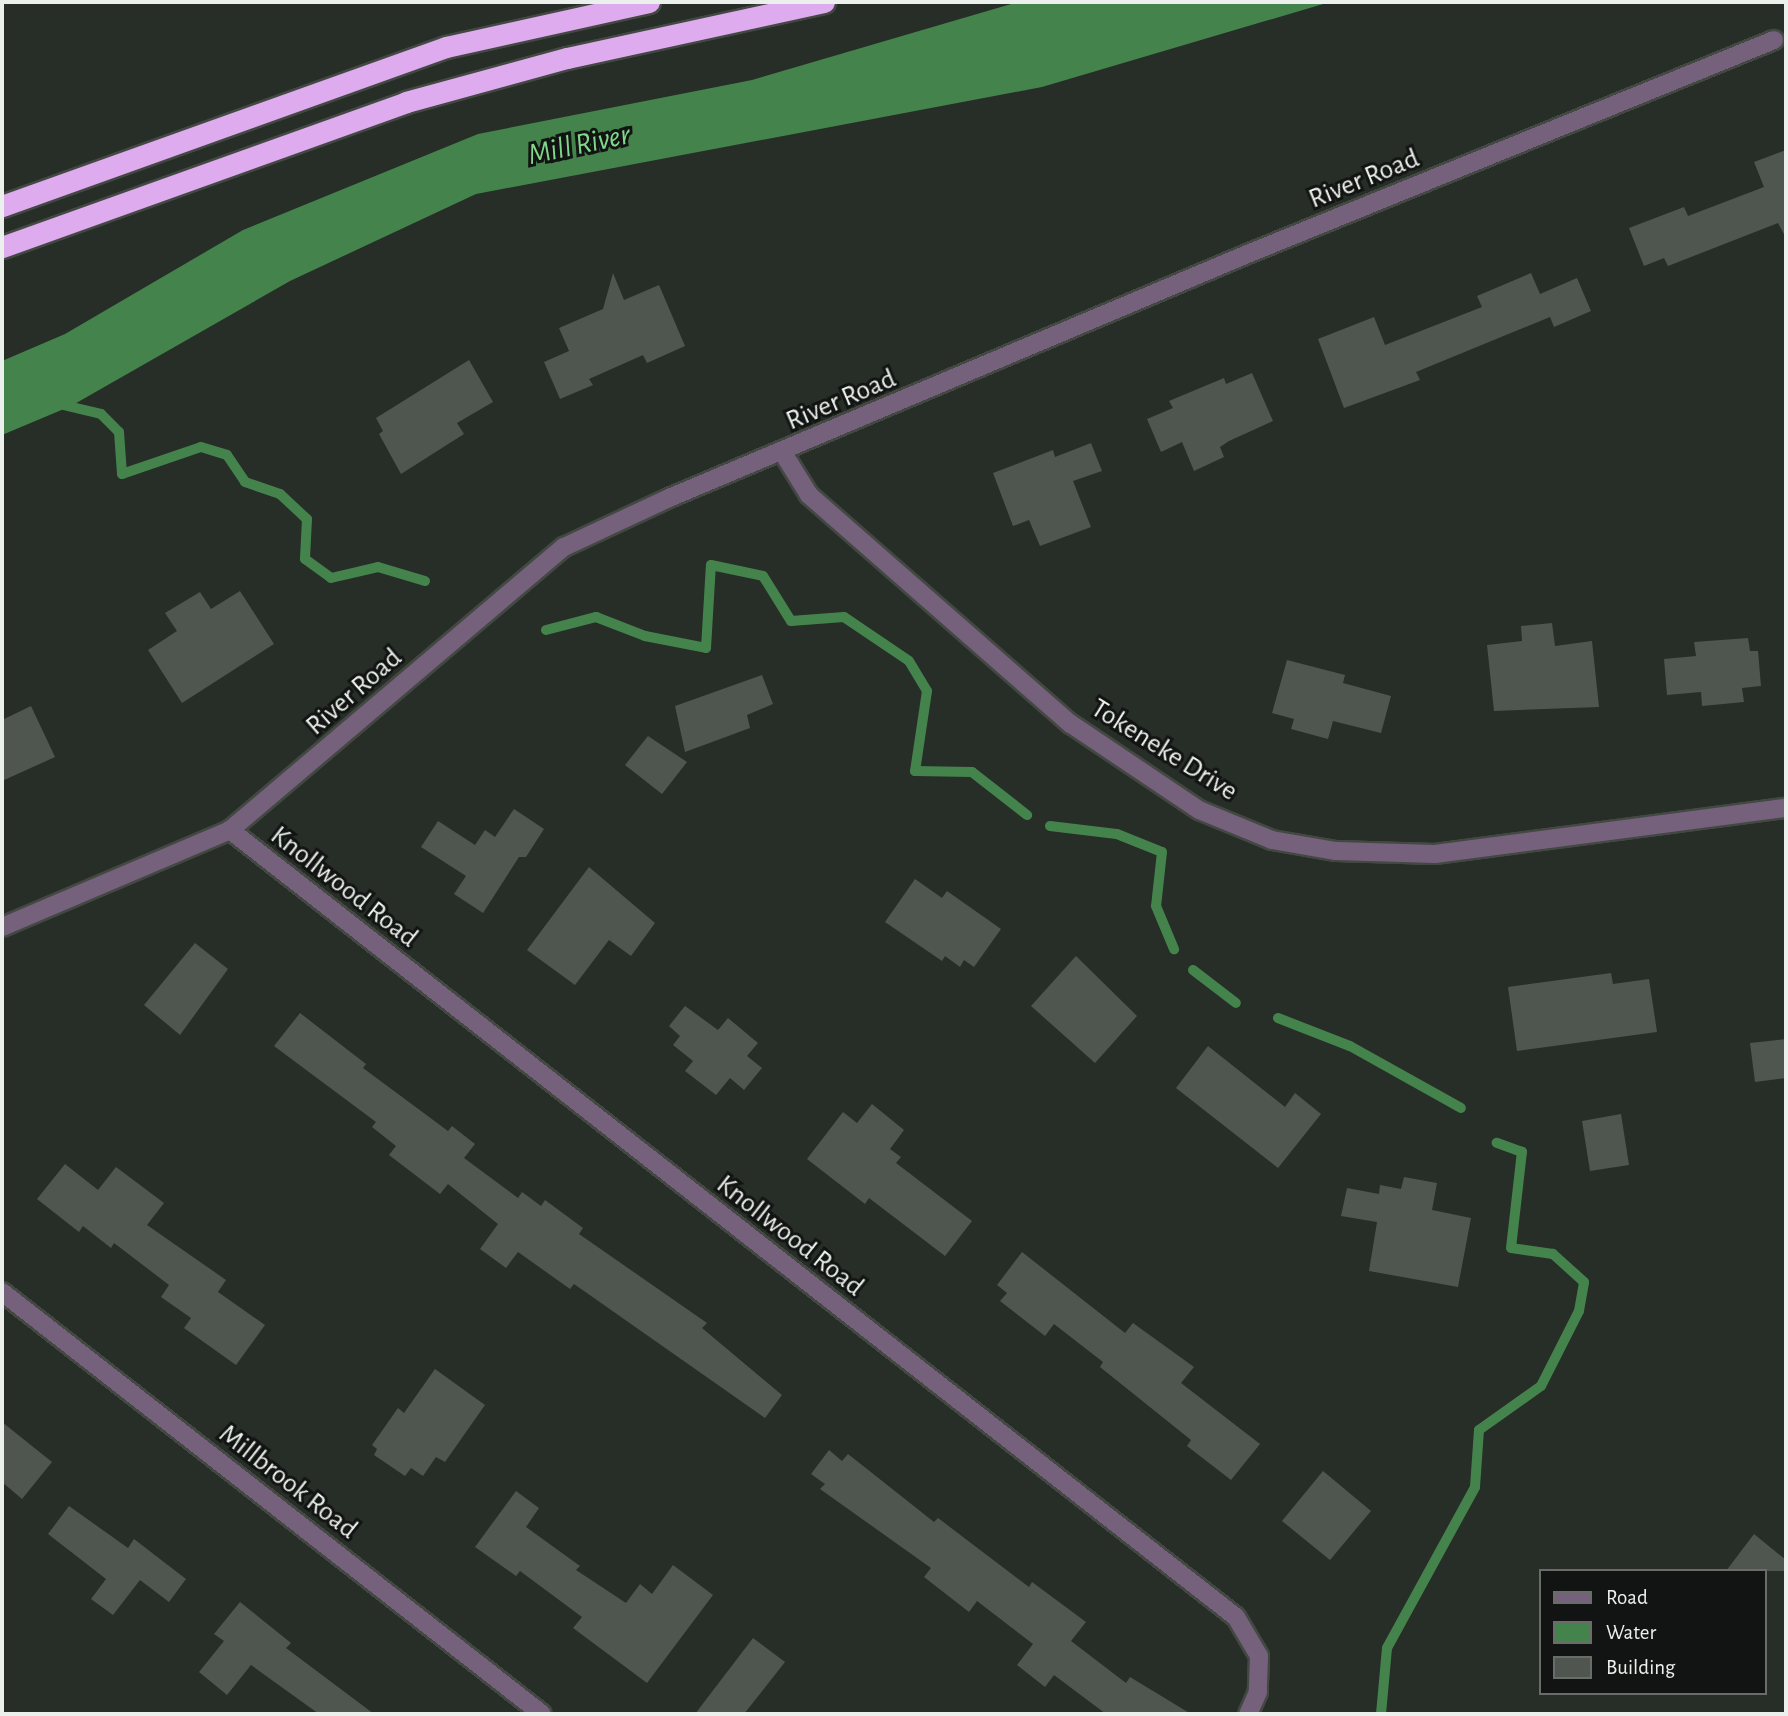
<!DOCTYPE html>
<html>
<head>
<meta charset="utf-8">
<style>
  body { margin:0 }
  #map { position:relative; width:1788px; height:1716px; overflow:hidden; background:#272d27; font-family:"Alegreya Sans",sans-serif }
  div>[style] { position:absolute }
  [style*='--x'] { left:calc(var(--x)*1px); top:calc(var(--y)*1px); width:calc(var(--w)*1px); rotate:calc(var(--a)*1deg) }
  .water>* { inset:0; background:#44844c }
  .stream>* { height:10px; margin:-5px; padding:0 5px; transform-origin:5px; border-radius:5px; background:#44844c }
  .building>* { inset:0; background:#4f5650 }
  .roads { filter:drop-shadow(2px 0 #434843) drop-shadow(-2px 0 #434843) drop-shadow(0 2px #434843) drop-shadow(0 -2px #434843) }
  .minor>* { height:18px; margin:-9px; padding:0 9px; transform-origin:9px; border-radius:9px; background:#76617c }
  .motorway>* { height:21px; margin:-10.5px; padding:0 10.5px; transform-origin:10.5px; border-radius:10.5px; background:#deabef }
  span { translate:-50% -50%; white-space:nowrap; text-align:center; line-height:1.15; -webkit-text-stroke:6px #111412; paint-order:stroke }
  .street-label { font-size:28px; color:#ecf0ec }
  .water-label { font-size:30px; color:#82d88a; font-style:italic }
  .frame { position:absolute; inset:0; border:4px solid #ecf0ec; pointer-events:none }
  .legend { position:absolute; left:1539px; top:1569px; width:228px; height:126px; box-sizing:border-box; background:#111412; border:2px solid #696c69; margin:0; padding:9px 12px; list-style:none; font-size:21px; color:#ecf0ec }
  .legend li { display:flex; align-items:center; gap:14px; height:35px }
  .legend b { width:35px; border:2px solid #696c69 }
</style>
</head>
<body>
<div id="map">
  <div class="water">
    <div style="clip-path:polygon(1018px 2px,1330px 2px,1042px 87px,476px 194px,290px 281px,71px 406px,2px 435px,2px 361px,65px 334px,243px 230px,478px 134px,752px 80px)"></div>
  </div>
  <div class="stream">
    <div style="--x:59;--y:404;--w:43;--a:13.4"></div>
    <div style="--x:101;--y:414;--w:25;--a:45"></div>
    <div style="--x:119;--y:432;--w:42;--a:85.9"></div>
    <div style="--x:122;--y:474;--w:83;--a:-18.9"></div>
    <div style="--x:201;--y:447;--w:27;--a:17"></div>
    <div style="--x:227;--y:455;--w:32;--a:56"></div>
    <div style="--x:245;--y:482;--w:37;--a:19"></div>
    <div style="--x:280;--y:494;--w:37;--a:43"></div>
    <div style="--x:307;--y:519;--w:40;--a:92.9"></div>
    <div style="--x:305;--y:559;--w:32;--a:36"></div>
    <div style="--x:331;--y:578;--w:48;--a:-13.2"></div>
    <div style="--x:378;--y:567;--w:49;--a:16.6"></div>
    <div style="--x:546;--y:630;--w:52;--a:-14.6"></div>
    <div style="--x:596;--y:617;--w:53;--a:21.2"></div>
    <div style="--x:645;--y:636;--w:62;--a:11.1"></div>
    <div style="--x:706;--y:648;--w:83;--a:-86.6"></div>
    <div style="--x:711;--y:565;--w:53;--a:11.9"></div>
    <div style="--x:763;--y:576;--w:53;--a:58.1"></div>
    <div style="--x:791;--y:621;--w:53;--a:-4.3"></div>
    <div style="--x:844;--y:617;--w:78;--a:34.1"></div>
    <div style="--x:909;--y:661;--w:35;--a:59"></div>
    <div style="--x:927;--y:691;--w:81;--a:98.5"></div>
    <div style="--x:915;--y:771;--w:57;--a:1"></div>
    <div style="--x:972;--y:772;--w:70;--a:38"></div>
    <div style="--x:1050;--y:826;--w:67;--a:6.8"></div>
    <div style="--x:1117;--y:834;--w:48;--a:21.8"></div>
    <div style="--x:1162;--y:852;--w:54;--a:96.3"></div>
    <div style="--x:1156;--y:906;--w:47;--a:67.3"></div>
    <div style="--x:1193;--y:970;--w:54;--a:37.5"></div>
    <div style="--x:1278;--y:1018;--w:77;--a:21.3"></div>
    <div style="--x:1350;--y:1046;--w:127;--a:29.2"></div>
    <div style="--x:1381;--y:1714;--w:66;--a:-84.8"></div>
    <div style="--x:1387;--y:1648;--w:183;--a:-61.3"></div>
    <div style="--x:1475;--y:1487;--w:57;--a:-86"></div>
    <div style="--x:1479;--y:1430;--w:76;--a:-35.4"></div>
    <div style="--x:1541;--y:1386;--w:84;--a:-63.1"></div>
    <div style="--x:1579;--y:1311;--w:29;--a:-80"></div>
    <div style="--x:1584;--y:1282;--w:42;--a:-137.9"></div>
    <div style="--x:1553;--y:1254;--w:42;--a:-171.9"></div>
    <div style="--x:1511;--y:1248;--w:97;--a:-83.5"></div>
    <div style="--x:1522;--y:1152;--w:27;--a:-160"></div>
  </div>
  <div class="building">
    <div style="clip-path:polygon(1786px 150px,1786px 238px,1778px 223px,1668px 266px,1664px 258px,1644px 266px,1629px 228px,1684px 207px,1688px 216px,1764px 187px,1754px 162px)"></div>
    <div style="clip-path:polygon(613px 273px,624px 300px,659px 285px,685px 346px,647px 363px,643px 355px,589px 379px,593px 385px,560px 399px,544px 362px,569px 351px,559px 328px,603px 309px)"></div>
    <div style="clip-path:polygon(1531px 273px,1540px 294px,1577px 278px,1591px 311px,1554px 327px,1550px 317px,1416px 372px,1420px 380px,1344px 408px,1318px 339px,1374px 317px,1385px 345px,1482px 307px,1477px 296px)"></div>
    <div style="clip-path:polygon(469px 360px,493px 402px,457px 423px,464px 434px,401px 474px,379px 434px,383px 431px,376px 418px)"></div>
    <div style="clip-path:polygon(1252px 373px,1273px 421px,1229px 441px,1220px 447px,1224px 457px,1194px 471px,1182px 442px,1161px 452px,1147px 419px,1173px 408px,1169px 401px,1224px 378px,1226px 384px)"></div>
    <div style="clip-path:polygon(1091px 443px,1102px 471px,1073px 481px,1091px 527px,1040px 546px,1029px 520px,1013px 526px,993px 473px,1053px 450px,1055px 457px)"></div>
    <div style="clip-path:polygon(240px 591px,274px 644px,182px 703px,148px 650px,177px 631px,165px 613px,200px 592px,211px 609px)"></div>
    <div style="clip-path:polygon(1552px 623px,1555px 646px,1592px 641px,1599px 707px,1494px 711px,1487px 645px,1522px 641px,1521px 626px)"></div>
    <div style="clip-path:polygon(1748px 638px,1750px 651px,1758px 651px,1761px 686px,1742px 688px,1744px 702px,1702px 706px,1701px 692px,1667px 695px,1664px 659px,1696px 656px,1694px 642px)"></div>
    <div style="clip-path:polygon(1287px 660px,1345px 675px,1343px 683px,1391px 696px,1381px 733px,1333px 721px,1328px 739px,1291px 729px,1294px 719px,1272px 713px)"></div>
    <div style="clip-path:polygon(762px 675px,773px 704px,747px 715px,750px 728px,685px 752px,675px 706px)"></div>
    <div style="clip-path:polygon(31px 706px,55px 757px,2px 781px,2px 720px)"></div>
    <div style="clip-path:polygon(648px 736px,687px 762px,662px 794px,625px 765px)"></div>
    <div style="clip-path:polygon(514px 809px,544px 829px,526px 857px,519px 857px,483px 913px,454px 894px,466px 876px,421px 847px,438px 821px,475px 845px,485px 830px,495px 837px)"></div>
    <div style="clip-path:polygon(589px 867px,655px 923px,631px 956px,609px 940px,575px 985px,527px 950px)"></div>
    <div style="clip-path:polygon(915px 879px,942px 898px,947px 891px,1001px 929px,974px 967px,964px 960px,960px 967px,945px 956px,942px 961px,885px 922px)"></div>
    <div style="clip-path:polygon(195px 943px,228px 969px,180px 1035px,144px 1005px)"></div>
    <div style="clip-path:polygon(1076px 956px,1137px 1016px,1095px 1063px,1031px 1006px)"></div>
    <div style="clip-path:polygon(1611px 973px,1613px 984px,1649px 979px,1657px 1032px,1517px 1051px,1508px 987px)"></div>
    <div style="clip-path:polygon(685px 1006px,718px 1030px,728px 1018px,758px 1043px,747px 1056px,762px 1068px,744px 1090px,730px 1078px,716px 1095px,685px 1071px,693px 1061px,673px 1045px,680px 1036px,669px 1026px)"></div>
    <div style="clip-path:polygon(300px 1013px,366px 1064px,363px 1068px,448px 1131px,452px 1126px,475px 1144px,464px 1158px,518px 1198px,522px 1192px,541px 1206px,545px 1200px,583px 1228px,579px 1234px,707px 1323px,702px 1328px,782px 1395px,765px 1418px,574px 1284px,570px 1289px,518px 1252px,506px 1268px,480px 1249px,498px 1224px,448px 1184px,440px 1194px,389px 1155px,396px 1146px,372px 1127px,376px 1122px,274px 1046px)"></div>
    <div style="clip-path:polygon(1786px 1039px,1786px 1078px,1755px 1082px,1750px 1043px)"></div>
    <div style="clip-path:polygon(1208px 1046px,1285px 1107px,1295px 1093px,1321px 1114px,1278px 1168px,1176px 1088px)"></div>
    <div style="clip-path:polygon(872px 1104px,904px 1130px,890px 1149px,901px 1157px,896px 1163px,972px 1221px,945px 1256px,869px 1198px,865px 1204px,807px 1159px,843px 1112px,857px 1123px)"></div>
    <div style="clip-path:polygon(1621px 1114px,1629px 1165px,1590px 1171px,1582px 1121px)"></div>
    <div style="clip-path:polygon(65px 1164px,98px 1190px,116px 1167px,164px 1203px,147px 1225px,226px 1280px,218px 1292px,265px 1325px,236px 1365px,184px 1328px,191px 1318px,161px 1297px,169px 1285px,114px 1243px,111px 1248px,83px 1226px,79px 1232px,37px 1199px)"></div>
    <div style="clip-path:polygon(1404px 1177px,1437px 1183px,1432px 1210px,1471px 1218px,1458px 1287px,1369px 1271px,1377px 1222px,1341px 1216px,1347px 1188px,1379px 1194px,1380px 1185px,1401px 1189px)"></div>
    <div style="clip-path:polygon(1022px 1252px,1125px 1333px,1133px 1323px,1194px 1367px,1181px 1383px,1260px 1444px,1231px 1480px,1187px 1446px,1191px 1440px,1100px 1367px,1103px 1362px,1054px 1324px,1045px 1336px,1000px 1301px,1007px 1293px,997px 1285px)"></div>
    <div style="clip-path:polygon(435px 1369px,485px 1405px,445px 1462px,436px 1457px,423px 1476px,411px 1468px,405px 1476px,374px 1455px,377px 1449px,372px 1445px,398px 1408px,404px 1413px)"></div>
    <div style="clip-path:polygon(2px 1422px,52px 1462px,22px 1499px,2px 1482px)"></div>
    <div style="clip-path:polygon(829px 1450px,842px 1461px,848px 1454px,934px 1522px,938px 1518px,1029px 1587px,1032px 1582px,1086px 1622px,1071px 1641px,1126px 1683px,1130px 1677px,1191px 1714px,1106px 1714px,1054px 1675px,1045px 1687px,1017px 1665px,1033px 1644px,977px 1601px,969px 1612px,924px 1577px,931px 1568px,820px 1489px,825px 1484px,811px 1474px)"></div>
    <div style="clip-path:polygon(1323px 1471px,1371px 1511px,1330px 1560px,1282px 1521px)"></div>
    <div style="clip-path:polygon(516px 1491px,539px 1508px,526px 1527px,580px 1566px,576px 1570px,626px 1603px,640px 1584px,652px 1594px,673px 1565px,713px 1595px,647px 1683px,573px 1628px,582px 1617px,520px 1571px,516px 1576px,475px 1547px)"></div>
    <div style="clip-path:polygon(69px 1506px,128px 1548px,134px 1539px,186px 1579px,169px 1602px,140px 1580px,113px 1615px,91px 1599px,106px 1579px,48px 1534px)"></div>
    <div style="clip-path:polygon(1754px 1534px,1786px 1560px,1786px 1571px,1726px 1571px)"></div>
    <div style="clip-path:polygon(240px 1602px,291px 1643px,286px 1648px,374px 1714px,319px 1714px,251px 1665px,227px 1695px,199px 1672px,224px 1641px,214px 1634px)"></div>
    <div style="clip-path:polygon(753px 1638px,785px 1662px,744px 1714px,695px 1714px)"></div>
  </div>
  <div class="roads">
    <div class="minor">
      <div style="--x:783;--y:453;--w:49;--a:58.2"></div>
      <div style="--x:809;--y:495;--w:348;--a:41.2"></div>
      <div style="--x:1071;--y:724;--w:154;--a:33.9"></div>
      <div style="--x:1199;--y:810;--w:79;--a:22.3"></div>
      <div style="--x:1272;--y:840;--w:65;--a:9.8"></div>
      <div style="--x:1336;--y:851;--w:99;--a:1.7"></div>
      <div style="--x:1435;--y:854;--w:354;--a:-7.5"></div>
      <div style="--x:230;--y:830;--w:1277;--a:38.04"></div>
      <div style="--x:1236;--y:1617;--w:45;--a:59.5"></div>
      <div style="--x:1259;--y:1656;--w:36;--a:92"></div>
      <div style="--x:1258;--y:1692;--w:24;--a:114"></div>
      <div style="--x:2;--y:927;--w:248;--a:-23"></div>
      <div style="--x:230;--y:830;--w:438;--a:-40.3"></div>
      <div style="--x:564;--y:547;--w:116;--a:-25"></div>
      <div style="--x:669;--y:498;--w:625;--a:-22.87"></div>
      <div style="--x:1245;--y:255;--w:571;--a:-22.12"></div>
      <div style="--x:2;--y:1292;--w:685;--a:38.01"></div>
    </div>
    <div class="motorway">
      <div style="--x:2;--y:206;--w:472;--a:-19.7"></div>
      <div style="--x:446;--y:47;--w:208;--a:-12.5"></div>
      <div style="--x:2;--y:247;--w:429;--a:-19.7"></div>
      <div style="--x:406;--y:102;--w:167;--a:-15.3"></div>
      <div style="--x:567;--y:58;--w:263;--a:-12.3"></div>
    </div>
  </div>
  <div class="street-label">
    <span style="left:1364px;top:179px;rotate:-22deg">River Road</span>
    <span style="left:841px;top:400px;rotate:-23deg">River Road</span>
    <span style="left:354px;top:692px;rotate:-41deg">River Road</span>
    <span style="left:1164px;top:750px;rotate:32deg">Tokeneke Drive</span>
    <span style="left:344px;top:887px;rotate:38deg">Knollwood Road</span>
    <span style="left:790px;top:1236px;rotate:38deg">Knollwood Road</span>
    <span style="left:288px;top:1482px;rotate:38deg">Millbrook Road</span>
  </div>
  <div class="water-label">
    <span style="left:579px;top:145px;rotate:-12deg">Mill River</span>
  </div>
  <div class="frame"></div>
  <ul class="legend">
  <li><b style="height:9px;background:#76617c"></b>Road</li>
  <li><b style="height:19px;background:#44844c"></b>Water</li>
  <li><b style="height:19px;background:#4f5650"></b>Building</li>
  </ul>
</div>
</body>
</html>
